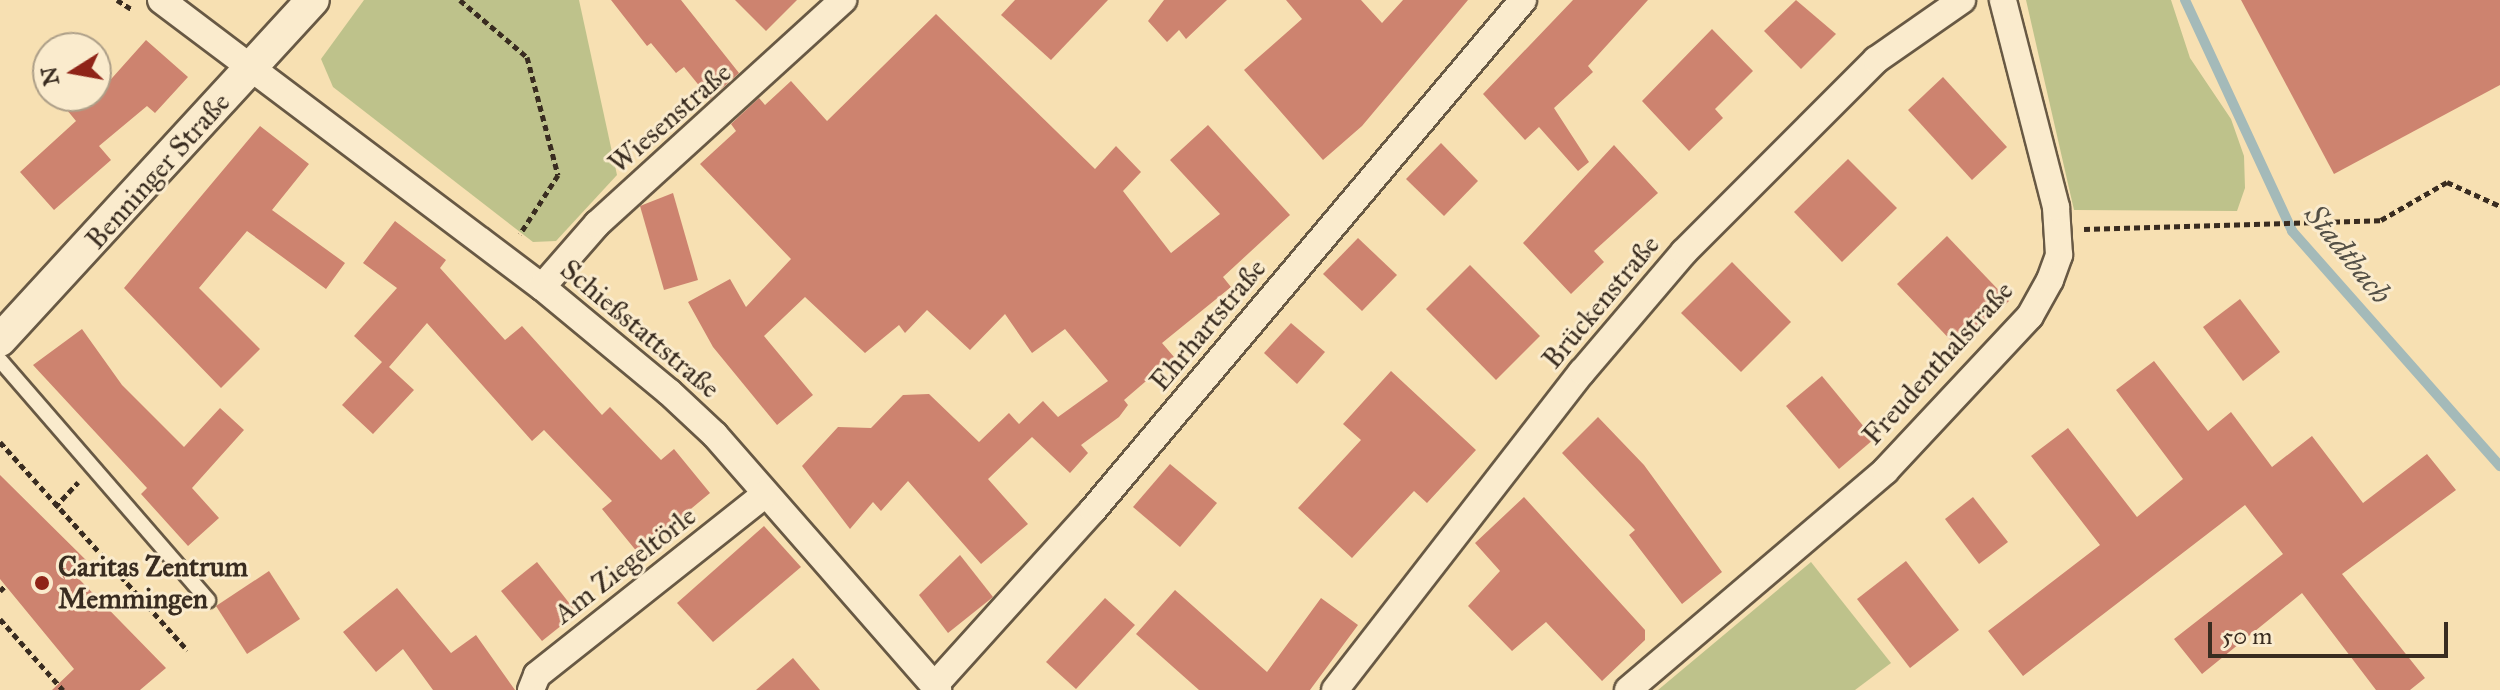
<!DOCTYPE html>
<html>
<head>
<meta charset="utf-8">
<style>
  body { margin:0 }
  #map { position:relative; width:2500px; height:690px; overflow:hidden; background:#f7e0b2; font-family:"IM FELL Great Primer",serif }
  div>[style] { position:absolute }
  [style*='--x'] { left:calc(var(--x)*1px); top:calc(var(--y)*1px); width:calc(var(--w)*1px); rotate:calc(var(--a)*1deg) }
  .green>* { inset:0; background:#bec28b }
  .stream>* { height:10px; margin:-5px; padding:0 5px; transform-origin:5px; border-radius:5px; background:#a4bab9 }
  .building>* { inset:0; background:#cd836f }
  .path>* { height:5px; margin-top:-2.5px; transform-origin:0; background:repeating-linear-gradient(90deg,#392c20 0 6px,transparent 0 10px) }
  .roads { filter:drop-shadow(2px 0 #685944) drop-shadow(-2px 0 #685944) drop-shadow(0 2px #685944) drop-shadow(0 -2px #685944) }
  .service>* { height:14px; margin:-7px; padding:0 7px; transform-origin:7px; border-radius:7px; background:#faebcd }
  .minor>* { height:26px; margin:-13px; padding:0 13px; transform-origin:13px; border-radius:13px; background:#faebcd }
  .tertiary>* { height:32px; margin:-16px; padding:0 16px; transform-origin:16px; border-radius:16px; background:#faebcd }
  .dots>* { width:22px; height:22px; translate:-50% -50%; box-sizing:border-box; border:4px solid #faebcd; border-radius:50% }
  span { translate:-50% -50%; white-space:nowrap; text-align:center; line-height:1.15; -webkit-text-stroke:6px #faebcd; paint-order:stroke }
  .street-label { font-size:28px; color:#392c20 }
  .poi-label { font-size:28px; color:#392c20; font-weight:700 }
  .left { translate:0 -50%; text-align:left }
  .water-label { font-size:30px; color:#545046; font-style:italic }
  .north { position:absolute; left:32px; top:32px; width:80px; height:80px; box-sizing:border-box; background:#faebcd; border:2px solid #ad9f88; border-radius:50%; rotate:259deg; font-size:22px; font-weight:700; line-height:32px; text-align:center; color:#392c20 }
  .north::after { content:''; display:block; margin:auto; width:28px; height:36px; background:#8f2418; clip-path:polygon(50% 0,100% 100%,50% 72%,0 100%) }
  .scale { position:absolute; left:2208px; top:622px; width:240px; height:36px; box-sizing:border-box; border:4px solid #392c20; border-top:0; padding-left:10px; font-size:24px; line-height:28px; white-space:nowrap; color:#392c20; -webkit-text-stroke:6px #faebcd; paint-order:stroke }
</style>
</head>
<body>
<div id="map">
  <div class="green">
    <div style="clip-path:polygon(364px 0,579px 0,617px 175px,556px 241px,533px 242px,333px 87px,321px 59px)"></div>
    <div style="clip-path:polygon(2026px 0,2171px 0,2190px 58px,2231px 119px,2244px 156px,2245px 188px,2237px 211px,2074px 210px)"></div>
    <div style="clip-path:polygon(1811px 562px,1891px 663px,1855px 690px,1658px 690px)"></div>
  </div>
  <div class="stream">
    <div style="--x:2185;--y:0;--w:255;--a:65.1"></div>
    <div style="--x:2292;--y:231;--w:314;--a:48.5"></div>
  </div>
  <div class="building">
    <div style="clip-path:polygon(611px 0,681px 0,739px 73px,710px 99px,684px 67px,676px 73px,651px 43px,647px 46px)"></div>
    <div style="clip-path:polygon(735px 0,797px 0,766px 31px)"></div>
    <div style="clip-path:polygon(1015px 0,1108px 0,1051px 60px,1001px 15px)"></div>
    <div style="clip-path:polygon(1164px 0,1227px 0,1186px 39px,1179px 30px,1167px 42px,1148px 21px)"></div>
    <div style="clip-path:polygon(1286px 0,1361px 0,1382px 23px,1403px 0,1468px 0,1362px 126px,1323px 160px,1244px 70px,1302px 19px)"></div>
    <div style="clip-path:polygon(1573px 0,1648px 0,1588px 66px,1593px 72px,1554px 108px,1589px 162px,1578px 171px,1539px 127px,1525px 140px,1483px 94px)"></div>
    <div style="clip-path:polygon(1796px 0,1836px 34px,1801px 69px,1764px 31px)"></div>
    <div style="clip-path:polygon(2241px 0,2500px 0,2500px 85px,2334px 174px)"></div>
    <div style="clip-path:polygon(936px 14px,1095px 169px,1116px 146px,1141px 172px,1123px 191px,1171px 253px,1220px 214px,1170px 160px,1208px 125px,1290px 215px,1223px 277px,1231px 287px,1162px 343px,1174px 357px,1124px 400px,1128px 405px,1119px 417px,1081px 445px,1088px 453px,1070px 473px,1032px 437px,988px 479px,1028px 524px,981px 564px,908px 481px,881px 511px,873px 502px,850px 529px,802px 466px,838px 427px,871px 428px,903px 395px,929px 394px,979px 442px,1009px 413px,1019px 424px,1043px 401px,1058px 417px,1108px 381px,1065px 329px,1032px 353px,1005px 314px,970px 350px,927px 310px,905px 333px,899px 325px,865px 353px,805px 297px,764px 336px,813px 395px,777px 425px,713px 347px,688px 302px,730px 279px,746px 307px,791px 259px,700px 164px,736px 131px,731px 124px,759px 98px,765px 105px,791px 81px,827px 121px)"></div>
    <div style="clip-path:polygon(1712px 29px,1753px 71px,1715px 109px,1723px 118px,1689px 151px,1642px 101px)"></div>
    <div style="clip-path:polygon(146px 40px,188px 77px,155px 113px,147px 106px,99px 146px,111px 160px,54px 210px,20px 172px,76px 121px,67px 110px,96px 96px)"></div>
    <div style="clip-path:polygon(1943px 77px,2007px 147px,1972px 180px,1908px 110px)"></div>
    <div style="clip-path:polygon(260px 126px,309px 164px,272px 210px,345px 263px,326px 289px,247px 231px,199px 288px,260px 349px,221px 388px,124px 288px)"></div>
    <div style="clip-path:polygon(1441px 143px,1478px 181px,1444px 216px,1406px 179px)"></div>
    <div style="clip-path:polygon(1614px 145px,1658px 193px,1594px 251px,1604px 262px,1571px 294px,1523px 243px)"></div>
    <div style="clip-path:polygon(1848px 159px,1897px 208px,1842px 262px,1794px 212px)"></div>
    <div style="clip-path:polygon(673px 193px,698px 280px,664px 290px,640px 206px)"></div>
    <div style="clip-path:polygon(395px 221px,446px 260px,440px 268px,505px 340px,522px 326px,602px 415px,610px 407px,661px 460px,674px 449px,710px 493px,638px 553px,602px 509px,612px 501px,544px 430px,532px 441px,427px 323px,389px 367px,414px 390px,373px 434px,342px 405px,382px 362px,354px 336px,397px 288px,363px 263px)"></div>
    <div style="clip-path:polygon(1947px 236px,2009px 301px,1959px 349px,1897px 284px)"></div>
    <div style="clip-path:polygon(1358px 238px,1397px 275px,1362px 311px,1323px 274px)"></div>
    <div style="clip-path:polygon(1732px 262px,1791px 322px,1741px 372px,1681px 313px)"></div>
    <div style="clip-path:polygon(1470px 265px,1540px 336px,1496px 380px,1426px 309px)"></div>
    <div style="clip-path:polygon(2240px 299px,2280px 352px,2243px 381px,2203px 327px)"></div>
    <div style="clip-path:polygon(1291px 323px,1325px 352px,1297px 384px,1264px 353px)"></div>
    <div style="clip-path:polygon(82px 329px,122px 385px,184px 447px,220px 408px,244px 430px,192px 488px,219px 518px,188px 546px,141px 494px,147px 488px,33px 365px)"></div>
    <div style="clip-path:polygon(2154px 361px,2208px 431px,2231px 412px,2272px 467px,2312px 436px,2363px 503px,2427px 454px,2456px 490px,2342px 574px,2425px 678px,2410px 690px,2376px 690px,2302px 593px,2202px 674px,2174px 639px,2283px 554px,2245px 505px,2023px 676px,1988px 631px,2100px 545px,2031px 456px,2068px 428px,2137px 517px,2183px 479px,2116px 390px)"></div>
    <div style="clip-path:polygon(1391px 371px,1476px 450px,1427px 503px,1414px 491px,1352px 558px,1298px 508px,1361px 440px,1343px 424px)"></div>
    <div style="clip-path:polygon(1822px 376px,1874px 439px,1839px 469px,1786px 406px)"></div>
    <div style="clip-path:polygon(1598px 417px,1644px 465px,1722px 572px,1682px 604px,1629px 535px,1635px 530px,1562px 453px)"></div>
    <div style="clip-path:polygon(1170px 464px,1217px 503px,1180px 547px,1133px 507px)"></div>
    <div style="clip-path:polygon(0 475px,92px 566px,78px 578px,166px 668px,140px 690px,52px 690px,74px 669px,0 579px)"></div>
    <div style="clip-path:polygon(1524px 497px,1645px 630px,1645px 640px,1602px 681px,1546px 622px,1512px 651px,1468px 606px,1500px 571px,1475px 543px)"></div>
    <div style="clip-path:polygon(1973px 497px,2008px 542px,1979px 564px,1945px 519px)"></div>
    <div style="clip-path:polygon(764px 526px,801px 567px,713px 642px,677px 603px)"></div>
    <div style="clip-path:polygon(960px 555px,993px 597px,948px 633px,919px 595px)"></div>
    <div style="clip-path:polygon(1906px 561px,1959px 630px,1910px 668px,1857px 599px)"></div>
    <div style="clip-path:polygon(537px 562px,577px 613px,542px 641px,501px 591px)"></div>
    <div style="clip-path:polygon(269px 571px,300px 619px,247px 654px,216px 606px)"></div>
    <div style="clip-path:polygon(397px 588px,451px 653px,476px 635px,515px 690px,433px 690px,403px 649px,376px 672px,343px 632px)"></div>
    <div style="clip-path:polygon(1175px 590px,1267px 672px,1321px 598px,1358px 625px,1310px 690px,1199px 690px,1136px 634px)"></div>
    <div style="clip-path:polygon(1105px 598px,1135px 625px,1076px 689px,1046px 662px)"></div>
    <div style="clip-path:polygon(793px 658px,820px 690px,756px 690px)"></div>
  </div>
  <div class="path">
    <div style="--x:117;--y:0;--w:19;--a:32"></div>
    <div style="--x:460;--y:0;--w:88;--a:40.4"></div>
    <div style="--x:527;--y:57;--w:122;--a:75.3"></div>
    <div style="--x:558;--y:175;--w:70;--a:122.8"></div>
    <div style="--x:2084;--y:229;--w:297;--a:-1.7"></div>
    <div style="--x:2381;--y:220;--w:76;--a:-29.9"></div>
    <div style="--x:2447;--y:182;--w:58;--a:24.4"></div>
    <div style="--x:0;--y:442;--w:280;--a:48"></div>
    <div style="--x:55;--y:507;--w:34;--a:-47"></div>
    <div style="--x:0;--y:591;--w:7;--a:-45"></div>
    <div style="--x:0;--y:619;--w:95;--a:48.4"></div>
  </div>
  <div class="roads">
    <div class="service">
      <div style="--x:0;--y:360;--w:318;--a:49.1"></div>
    </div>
    <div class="minor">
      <div style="--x:161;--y:0;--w:477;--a:37"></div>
      <div style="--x:542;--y:287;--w:165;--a:39.6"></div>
      <div style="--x:669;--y:392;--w:63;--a:43.1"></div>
      <div style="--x:715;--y:435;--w:339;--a:48.8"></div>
      <div style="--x:542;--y:287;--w:84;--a:-48.9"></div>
      <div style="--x:597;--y:224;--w:333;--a:-42.3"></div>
      <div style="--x:934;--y:686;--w:237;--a:-47.9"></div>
      <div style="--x:1093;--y:510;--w:667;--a:-49.86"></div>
      <div style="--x:531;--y:690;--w:16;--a:-68"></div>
      <div style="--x:537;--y:675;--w:291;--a:-38.4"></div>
      <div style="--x:1335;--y:690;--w:403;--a:-52.2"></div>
      <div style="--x:1582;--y:372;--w:157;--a:-49.6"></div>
      <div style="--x:1684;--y:252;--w:272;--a:-45"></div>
      <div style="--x:1876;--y:60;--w:105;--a:-34.9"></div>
      <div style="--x:1628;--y:690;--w:338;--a:-40.4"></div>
      <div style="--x:1885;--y:471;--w:212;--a:-46.9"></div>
      <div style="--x:2030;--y:316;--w:41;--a:-60.9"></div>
      <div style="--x:2050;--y:280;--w:27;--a:-70"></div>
      <div style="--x:2059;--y:255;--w:48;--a:-93.6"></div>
      <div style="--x:2056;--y:207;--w:214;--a:-104.4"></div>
    </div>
    <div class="tertiary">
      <div style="--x:0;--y:340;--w:462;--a:-47.4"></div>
    </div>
  </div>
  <div class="dots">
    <div style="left:42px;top:583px;background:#8f2418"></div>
  </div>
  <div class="street-label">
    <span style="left:670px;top:118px;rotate:-41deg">Wiesenstraße</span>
    <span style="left:158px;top:171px;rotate:-48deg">Benninger Straße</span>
    <span style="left:1601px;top:302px;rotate:-50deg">Brückenstraße</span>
    <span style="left:1208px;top:325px;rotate:-50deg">Ehrhartstraße</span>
    <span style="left:640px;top:329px;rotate:40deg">Schießstattstraße</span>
    <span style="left:1938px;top:363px;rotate:-48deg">Freudenthalstraße</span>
    <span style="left:625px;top:565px;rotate:-38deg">Am Ziegeltörle</span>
  </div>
  <div class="poi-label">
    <span class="left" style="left:58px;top:583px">Caritas Zentrum<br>Memmingen</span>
  </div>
  <div class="water-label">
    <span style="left:2348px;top:254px;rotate:51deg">Stadtbach</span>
  </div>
  <div class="north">N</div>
  <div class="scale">50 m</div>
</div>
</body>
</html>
